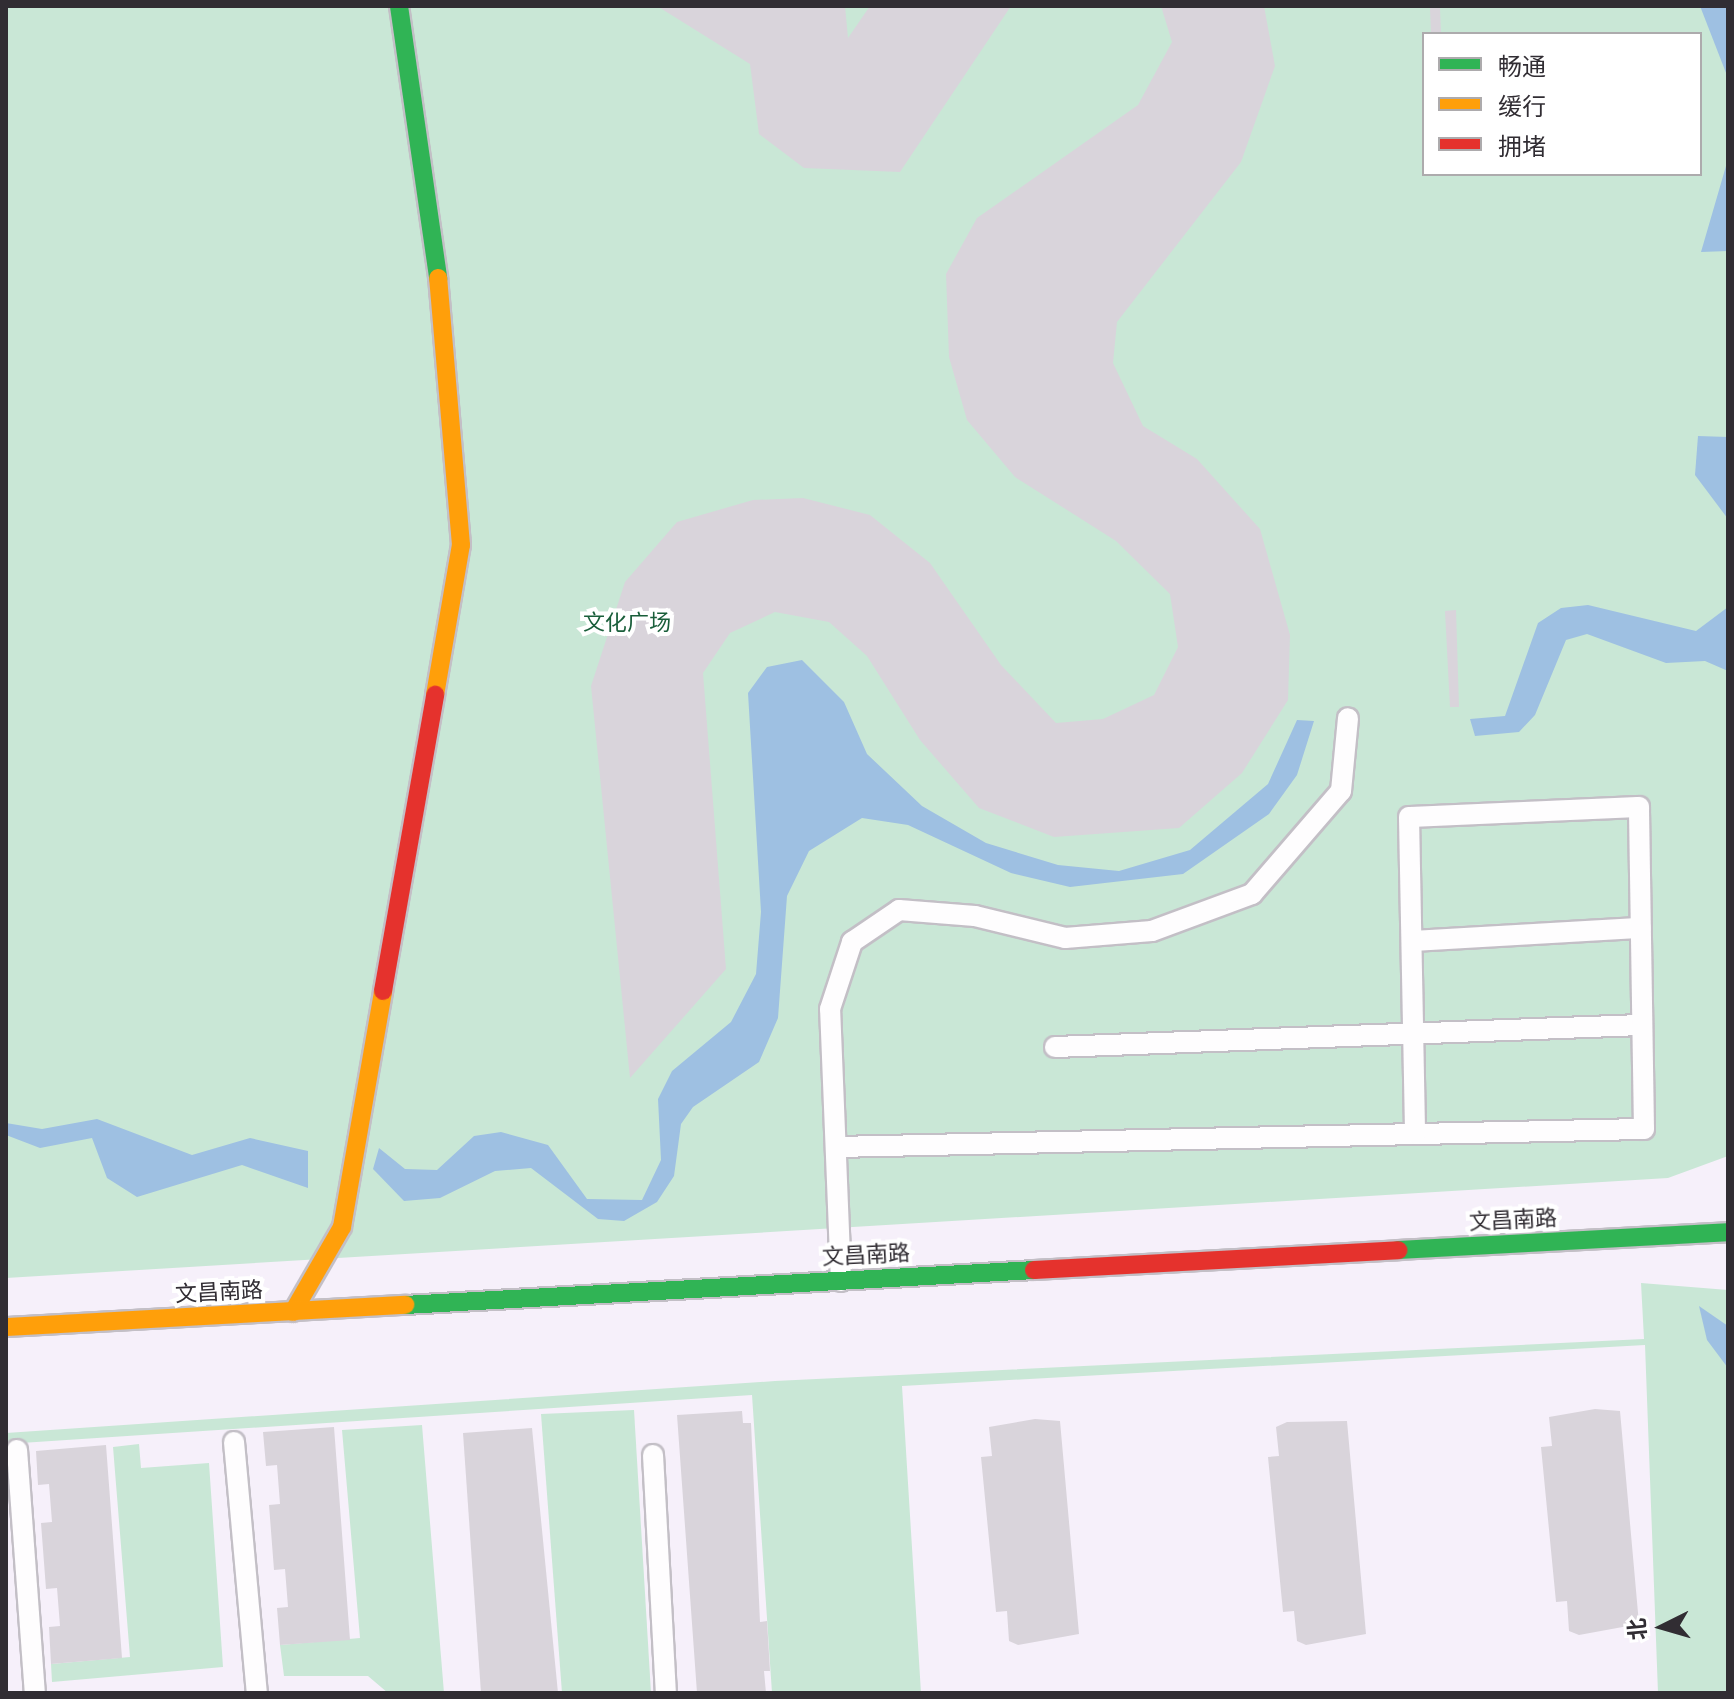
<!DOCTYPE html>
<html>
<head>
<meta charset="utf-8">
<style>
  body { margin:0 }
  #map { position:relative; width:1734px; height:1699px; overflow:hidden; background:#f6f0fa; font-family:"Fira Sans Condensed","Noto Sans SC",sans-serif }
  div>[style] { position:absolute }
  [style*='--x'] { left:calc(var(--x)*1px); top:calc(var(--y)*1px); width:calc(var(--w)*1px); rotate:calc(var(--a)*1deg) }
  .green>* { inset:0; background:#c9e7d6 }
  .water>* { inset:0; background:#9ec0e2 }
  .building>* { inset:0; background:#d9d4db }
  .roads { filter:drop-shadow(2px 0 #c3bfc6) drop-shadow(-2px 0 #c3bfc6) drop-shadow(0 2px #c3bfc6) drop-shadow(0 -2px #c3bfc6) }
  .lane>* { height:20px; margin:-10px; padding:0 10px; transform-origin:10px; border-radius:10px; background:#fefdfe }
  .fast>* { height:18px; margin:-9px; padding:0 9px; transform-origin:9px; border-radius:9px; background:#30b455 }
  .slow>* { height:18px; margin:-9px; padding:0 9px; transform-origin:9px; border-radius:9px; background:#ff9f0a }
  .jam>* { height:18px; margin:-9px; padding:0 9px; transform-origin:9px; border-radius:9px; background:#e5322d }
  span { translate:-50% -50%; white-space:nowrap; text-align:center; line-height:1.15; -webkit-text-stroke:8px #fff; paint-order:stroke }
  .park-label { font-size:22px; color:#195e3a }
  .street-label { font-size:22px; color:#312d33 }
  .frame { position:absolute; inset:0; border:8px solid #312d33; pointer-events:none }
  .legend { position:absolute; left:1422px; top:32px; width:280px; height:144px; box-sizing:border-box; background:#fff; border:2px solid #adabad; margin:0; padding:10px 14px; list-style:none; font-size:24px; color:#312d33 }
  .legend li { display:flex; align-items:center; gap:16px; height:40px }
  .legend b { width:40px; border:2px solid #adabad }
  .north { position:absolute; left:1622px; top:1587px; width:80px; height:80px; -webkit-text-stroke:6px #fff; paint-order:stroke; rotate:265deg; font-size:22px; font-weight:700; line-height:32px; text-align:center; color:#312d33 }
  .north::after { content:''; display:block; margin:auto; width:28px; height:36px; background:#312d33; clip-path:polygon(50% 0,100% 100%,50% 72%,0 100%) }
</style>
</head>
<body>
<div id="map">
  <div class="green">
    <div style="clip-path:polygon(evenodd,6px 6px,1728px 6px,1728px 1156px,1668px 1178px,6px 1278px,6px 6px,1424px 34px,1700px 34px,1700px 174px,1424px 174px,1424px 34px)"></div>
    <div style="clip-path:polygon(1641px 1283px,1728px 1290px,1728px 1693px,1658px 1693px,1645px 1345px,902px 1386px,921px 1693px,772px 1693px,752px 1395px,6px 1444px,6px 1433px,775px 1381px,1644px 1339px)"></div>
    <div style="clip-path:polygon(634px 1410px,651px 1693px,562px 1693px,541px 1414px)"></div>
    <div style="clip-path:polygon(422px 1425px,444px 1693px,388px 1693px,368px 1676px,284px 1676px,280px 1645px,360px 1638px,342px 1430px)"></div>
    <div style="clip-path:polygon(139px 1444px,141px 1468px,209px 1463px,223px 1667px,52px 1682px,51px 1664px,130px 1657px,113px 1447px)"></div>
  </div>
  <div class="water">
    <div style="clip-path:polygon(1700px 6px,1728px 6px,1728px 78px)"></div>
    <div style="clip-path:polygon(1728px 97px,1728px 251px,1701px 252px,1726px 166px)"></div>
    <div style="clip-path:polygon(1698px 436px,1728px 437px,1728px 519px,1695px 475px)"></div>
    <div style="clip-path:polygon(1588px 605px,1696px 631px,1728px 607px,1728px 671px,1705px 661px,1666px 663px,1587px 634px,1566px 640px,1535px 715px,1519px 732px,1475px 736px,1470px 719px,1505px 716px,1538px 623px,1561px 608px)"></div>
    <div style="clip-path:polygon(802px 660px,844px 702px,867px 754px,922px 806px,986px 843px,1058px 865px,1119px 871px,1190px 850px,1268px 784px,1297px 720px,1314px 721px,1297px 775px,1269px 814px,1183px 874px,1070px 887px,1011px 873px,908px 825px,862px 818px,809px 851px,787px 896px,778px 1018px,759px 1062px,693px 1107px,681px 1124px,674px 1176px,657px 1202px,624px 1221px,598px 1219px,531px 1168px,495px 1171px,440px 1198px,404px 1201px,373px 1169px,379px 1148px,405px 1169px,437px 1170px,474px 1136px,501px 1132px,548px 1145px,587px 1199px,642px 1200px,661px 1160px,658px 1099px,672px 1071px,731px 1022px,756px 974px,761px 912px,748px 693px,767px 667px)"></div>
    <div style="clip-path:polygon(97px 1119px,192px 1155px,250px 1138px,308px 1151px,308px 1188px,242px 1165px,137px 1197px,107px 1178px,92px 1138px,40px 1148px,6px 1135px,6px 1123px,42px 1129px)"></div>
    <div style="clip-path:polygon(1699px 1306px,1728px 1326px,1728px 1368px,1707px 1340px)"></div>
  </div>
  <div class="building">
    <div style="clip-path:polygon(657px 6px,845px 6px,848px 38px,870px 6px,1011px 6px,900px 172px,804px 168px,759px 134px,750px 64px)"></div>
    <div style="clip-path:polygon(1161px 6px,1264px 6px,1275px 66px,1241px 162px,1117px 322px,1113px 363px,1143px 426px,1197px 459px,1260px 529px,1290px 635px,1288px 700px,1242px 773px,1179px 828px,1054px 837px,979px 808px,920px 740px,867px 656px,829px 622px,775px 612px,730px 633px,703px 673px,726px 969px,630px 1078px,591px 686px,625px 582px,677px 522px,753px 500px,803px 498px,870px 515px,930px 563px,1001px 665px,1056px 723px,1103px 719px,1154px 695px,1178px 647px,1170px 594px,1116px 541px,1015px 477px,967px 420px,949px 357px,946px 274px,977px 218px,1138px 105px,1172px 42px)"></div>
    <div style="clip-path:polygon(1430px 8px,1440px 8px,1441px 34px,1431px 34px)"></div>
    <div style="clip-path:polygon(1456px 610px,1459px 707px,1450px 707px,1445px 611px)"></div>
    <div style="clip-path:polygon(1595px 1409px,1620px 1411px,1639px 1624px,1579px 1635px,1569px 1631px,1567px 1601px,1556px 1602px,1541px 1447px,1552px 1446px,1549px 1417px)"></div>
    <div style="clip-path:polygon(742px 1411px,743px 1423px,751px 1423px,760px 1622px,767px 1621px,770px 1671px,764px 1671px,766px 1693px,697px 1693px,677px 1415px)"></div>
    <div style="clip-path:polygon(1035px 1419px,1060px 1421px,1079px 1634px,1018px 1645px,1009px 1641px,1007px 1611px,996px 1612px,981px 1457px,992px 1456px,989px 1427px)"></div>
    <div style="clip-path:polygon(1347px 1421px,1366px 1634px,1306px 1645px,1297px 1641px,1294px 1611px,1283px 1612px,1268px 1457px,1279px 1456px,1276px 1427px,1287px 1422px)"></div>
    <div style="clip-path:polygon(334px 1427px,350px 1640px,280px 1645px,277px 1608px,288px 1607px,285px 1569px,274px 1570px,269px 1505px,280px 1504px,277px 1465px,266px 1466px,263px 1432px)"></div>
    <div style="clip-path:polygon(532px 1428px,558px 1693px,481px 1693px,463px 1433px)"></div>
    <div style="clip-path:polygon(106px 1445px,122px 1658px,51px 1664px,49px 1627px,60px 1626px,57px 1588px,46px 1589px,41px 1523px,52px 1522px,49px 1484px,38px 1485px,36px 1451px)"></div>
  </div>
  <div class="roads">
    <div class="lane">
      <div style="--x:1414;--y:941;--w:227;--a:-3.3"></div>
      <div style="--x:1055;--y:1047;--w:587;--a:-2.15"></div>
      <div style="--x:836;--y:1147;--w:808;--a:-1.28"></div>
      <div style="--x:1644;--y:1129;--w:322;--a:-90.9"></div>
      <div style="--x:1639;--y:807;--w:230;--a:177.5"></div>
      <div style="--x:1409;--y:817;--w:316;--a:88.9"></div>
      <div style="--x:841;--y:1281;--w:272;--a:-92.3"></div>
      <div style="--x:830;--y:1009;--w:71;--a:-71.8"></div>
      <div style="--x:852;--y:942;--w:57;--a:-34.2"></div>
      <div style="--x:899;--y:910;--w:76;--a:4.5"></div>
      <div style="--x:975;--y:916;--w:93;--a:13.7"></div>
      <div style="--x:1065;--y:938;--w:87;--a:-4.6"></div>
      <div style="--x:1152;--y:931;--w:107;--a:-20.3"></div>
      <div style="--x:1252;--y:894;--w:136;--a:-49.2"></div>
      <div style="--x:1341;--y:791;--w:73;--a:-84.5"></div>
      <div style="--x:234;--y:1442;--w:252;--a:84.8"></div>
      <div style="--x:17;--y:1450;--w:244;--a:85.8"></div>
      <div style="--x:653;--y:1455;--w:238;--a:86.9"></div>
    </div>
    <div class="fast">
      <div style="--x:399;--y:6;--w:275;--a:81.8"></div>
      <div style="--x:1398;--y:1250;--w:330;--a:-3.1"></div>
      <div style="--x:405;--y:1305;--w:630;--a:-3.18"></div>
    </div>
    <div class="slow">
      <div style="--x:435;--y:695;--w:152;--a:-80.2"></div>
      <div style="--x:461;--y:545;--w:268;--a:-94.9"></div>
      <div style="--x:293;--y:1312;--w:98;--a:-60"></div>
      <div style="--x:342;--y:1227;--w:240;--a:-80.1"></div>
      <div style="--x:6;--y:1327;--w:400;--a:-3.2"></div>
    </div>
    <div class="jam">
      <div style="--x:383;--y:991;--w:301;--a:-80"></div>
      <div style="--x:1034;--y:1270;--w:365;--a:-3.1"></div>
    </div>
  </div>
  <div class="park-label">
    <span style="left:627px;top:623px">文化广场</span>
  </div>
  <div class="street-label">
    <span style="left:1513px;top:1220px;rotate:-3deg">文昌南路</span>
    <span style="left:866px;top:1255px;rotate:-3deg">文昌南路</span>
    <span style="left:219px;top:1292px;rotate:-3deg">文昌南路</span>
  </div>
  <div class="frame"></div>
  <ul class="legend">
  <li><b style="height:10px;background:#30b455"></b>畅通</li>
  <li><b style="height:10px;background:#ff9f0a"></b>缓行</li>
  <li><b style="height:10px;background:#e5322d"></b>拥堵</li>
  </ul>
  <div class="north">北</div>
</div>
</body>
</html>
